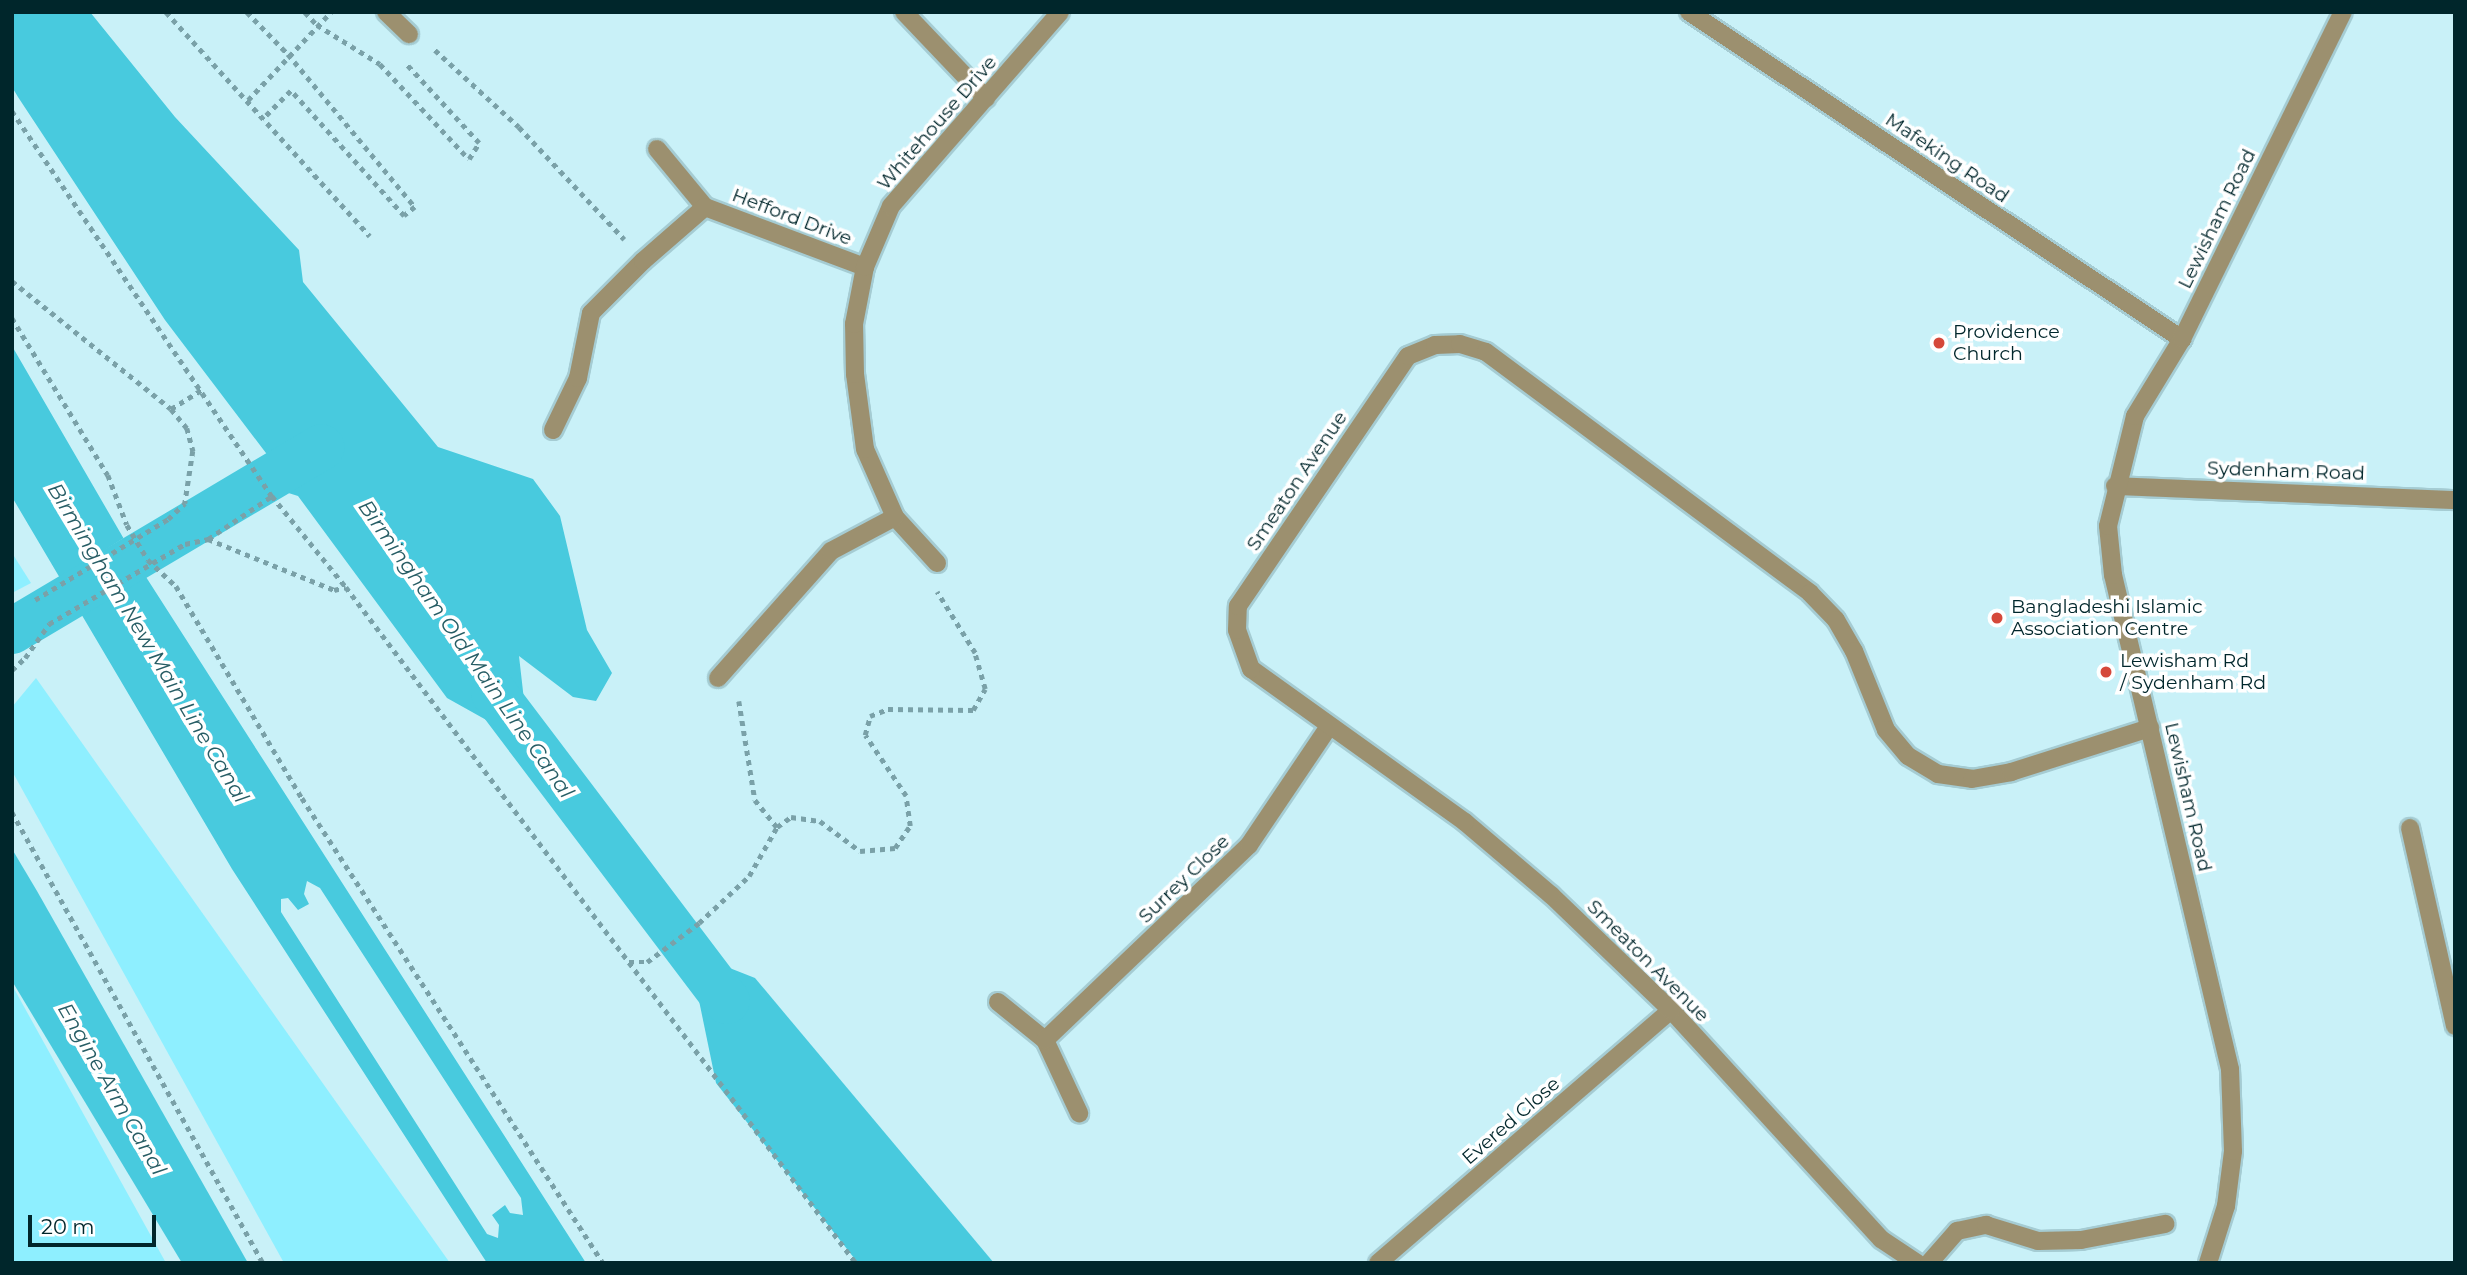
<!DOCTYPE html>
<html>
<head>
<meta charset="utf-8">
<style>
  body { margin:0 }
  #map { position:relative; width:2467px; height:1275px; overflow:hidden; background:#c9f1f8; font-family:Montserrat,sans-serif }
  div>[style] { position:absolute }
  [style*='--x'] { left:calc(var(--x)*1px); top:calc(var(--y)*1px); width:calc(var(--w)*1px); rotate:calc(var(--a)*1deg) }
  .built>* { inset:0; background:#8eefff }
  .water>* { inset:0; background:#48cade }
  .pier>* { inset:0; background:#c9f1f8 }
  .canal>* { height:46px; margin:-23px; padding:0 23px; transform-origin:23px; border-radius:23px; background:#48cade }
  .path>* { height:4.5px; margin-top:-2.25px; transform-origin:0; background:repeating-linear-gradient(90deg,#7aa1a8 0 5px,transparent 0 10px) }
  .roads { filter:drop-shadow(2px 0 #a5ccd3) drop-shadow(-2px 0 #a5ccd3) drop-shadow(0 2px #a5ccd3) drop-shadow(0 -2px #a5ccd3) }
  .lane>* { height:18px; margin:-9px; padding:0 9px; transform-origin:9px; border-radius:9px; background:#9c906f }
  .street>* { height:18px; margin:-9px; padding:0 9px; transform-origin:9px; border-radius:9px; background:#9c906f }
  .path-bridge>* { height:4.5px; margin-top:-2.25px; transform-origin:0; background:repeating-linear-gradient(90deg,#7aa1a8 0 5px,transparent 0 10px) }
  .dots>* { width:19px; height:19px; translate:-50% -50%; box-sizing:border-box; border:4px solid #fff; border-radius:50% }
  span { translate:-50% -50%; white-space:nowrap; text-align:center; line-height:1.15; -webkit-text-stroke:7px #fff; paint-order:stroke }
  .street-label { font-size:19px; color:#00262b }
  .poi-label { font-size:19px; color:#00262b }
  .left { translate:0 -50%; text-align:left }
  .water-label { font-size:21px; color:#275d65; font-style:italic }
  .frame { position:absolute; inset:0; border:14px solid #00262b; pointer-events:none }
  .scale { position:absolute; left:28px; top:1215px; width:128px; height:32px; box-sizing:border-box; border:4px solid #00262b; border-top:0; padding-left:9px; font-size:21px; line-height:24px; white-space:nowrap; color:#00262b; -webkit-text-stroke:5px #fff; paint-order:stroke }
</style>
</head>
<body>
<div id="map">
  <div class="built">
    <div style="clip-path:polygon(12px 553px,31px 583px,12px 593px)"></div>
    <div style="clip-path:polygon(36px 678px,450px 1263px,284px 1263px,12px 771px,12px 707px)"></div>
    <div style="clip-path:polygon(12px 985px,166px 1263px,12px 1263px)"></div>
  </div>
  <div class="water">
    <div style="clip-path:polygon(12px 12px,90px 12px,175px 117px,299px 250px,303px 282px,438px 447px,533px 479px,560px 516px,587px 630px,612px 673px,596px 701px,573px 697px,519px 656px,529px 744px,447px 698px,298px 496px,279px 490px,265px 469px,269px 457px,165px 320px,18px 97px,12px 87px)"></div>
    <div style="clip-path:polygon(evenodd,12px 346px,146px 577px,586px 1263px,487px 1263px,232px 869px,12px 497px,12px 346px,307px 881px,320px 888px,521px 1198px,523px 1215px,510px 1213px,505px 1205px,492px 1215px,499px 1225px,498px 1238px,487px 1234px,281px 912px,281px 899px,288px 898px,298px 910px,309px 904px,304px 894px,307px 881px)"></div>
    <div style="clip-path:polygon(12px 849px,37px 891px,248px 1263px,182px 1263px,12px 981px)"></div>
    <div style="clip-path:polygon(689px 952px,755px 978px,994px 1263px,858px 1263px,716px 1083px)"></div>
  </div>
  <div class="pier">
    <div style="clip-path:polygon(127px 536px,149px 574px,79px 616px,57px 580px)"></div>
    <div style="clip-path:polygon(43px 610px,44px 615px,18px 647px,12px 637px,12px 612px)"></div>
  </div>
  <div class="canal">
    <div style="--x:12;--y:631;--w:360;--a:-30.7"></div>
    <div style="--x:494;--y:693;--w:386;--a:52.9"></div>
  </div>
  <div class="path">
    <div style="--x:166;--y:12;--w:303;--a:47.7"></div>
    <div style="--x:247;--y:12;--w:59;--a:45.7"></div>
    <div style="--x:288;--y:54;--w:199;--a:50.3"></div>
    <div style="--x:415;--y:207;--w:14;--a:141"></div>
    <div style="--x:404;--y:216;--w:169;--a:-132.1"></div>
    <div style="--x:291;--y:91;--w:40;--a:135"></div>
    <div style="--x:305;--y:12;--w:18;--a:47"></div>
    <div style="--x:317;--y:25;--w:74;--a:31.8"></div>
    <div style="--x:380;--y:64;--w:130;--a:46.9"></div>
    <div style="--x:469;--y:159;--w:19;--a:-58"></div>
    <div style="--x:479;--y:143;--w:108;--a:-132.7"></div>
    <div style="--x:435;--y:50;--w:114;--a:42.5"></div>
    <div style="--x:519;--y:127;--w:154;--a:46.8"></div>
    <div style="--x:248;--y:100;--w:121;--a:-46.7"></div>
    <div style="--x:12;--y:111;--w:465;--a:56"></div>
    <div style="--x:272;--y:496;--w:117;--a:50.9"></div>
    <div style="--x:346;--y:587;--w:847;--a:52.97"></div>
    <div style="--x:12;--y:281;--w:204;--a:38.8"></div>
    <div style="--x:171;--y:409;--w:36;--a:-32"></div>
    <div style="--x:12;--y:318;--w:184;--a:58.6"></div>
    <div style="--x:108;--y:475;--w:53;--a:69.2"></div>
    <div style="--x:127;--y:525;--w:41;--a:59"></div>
    <div style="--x:148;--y:560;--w:38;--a:43"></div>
    <div style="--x:176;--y:586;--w:247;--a:59.3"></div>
    <div style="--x:302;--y:798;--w:554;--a:57.08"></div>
    <div style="--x:171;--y:409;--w:25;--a:50"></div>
    <div style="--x:187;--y:428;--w:24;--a:75"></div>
    <div style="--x:193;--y:451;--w:53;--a:98.7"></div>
    <div style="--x:208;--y:539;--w:136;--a:22"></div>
    <div style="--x:334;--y:590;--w:12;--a:-14"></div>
    <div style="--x:208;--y:539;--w:77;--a:-33.9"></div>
    <div style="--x:12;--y:670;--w:18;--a:-43"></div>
    <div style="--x:739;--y:701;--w:100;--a:80.8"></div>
    <div style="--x:755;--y:800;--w:35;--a:51"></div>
    <div style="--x:12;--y:812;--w:516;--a:60.9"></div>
    <div style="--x:629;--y:962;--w:18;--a:0"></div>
    <div style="--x:647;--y:962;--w:65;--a:-36.9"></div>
    <div style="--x:699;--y:923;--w:69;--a:-43.2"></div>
    <div style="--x:749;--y:876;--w:56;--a:-60.3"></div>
    <div style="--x:777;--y:827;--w:17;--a:-36"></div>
    <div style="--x:791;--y:817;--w:29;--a:8"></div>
    <div style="--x:820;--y:821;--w:50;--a:36.9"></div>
    <div style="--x:860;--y:851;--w:35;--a:-5"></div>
    <div style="--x:895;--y:848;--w:27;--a:-56"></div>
    <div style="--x:910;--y:826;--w:30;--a:-98"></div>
    <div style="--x:906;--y:796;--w:73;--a:-123.9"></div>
    <div style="--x:865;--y:735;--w:20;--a:-75"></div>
    <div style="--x:870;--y:716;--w:19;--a:-21"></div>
    <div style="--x:888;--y:709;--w:85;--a:0.7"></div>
    <div style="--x:973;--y:710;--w:24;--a:-60"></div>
    <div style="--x:985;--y:689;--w:37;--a:-106"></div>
    <div style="--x:975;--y:653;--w:72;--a:-121.9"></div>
  </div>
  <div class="roads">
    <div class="lane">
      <div style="--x:553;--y:430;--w:58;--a:-64.3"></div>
      <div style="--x:578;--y:378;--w:66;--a:-78.7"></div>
      <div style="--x:591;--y:313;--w:74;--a:-45"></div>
      <div style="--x:2410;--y:828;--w:203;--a:77.2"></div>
    </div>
    <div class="street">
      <div style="--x:386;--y:12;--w:32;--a:44"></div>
      <div style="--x:904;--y:12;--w:119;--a:46.4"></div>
      <div style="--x:1689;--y:12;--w:592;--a:33.56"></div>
      <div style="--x:657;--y:149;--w:75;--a:50.4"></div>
      <div style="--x:705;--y:207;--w:171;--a:20.6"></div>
      <div style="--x:643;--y:261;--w:82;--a:-41.1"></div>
      <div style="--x:2115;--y:486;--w:340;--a:2.4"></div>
      <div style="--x:937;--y:563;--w:62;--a:-132.4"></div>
      <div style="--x:895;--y:517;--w:74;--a:-113.8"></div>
      <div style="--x:865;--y:449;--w:76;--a:-97.6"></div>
      <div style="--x:855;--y:374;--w:50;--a:-91.1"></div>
      <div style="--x:854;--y:324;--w:58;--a:-79.1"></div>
      <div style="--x:865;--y:267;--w:66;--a:-66.9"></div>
      <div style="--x:891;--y:206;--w:257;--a:-48.9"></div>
      <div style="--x:718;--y:678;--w:170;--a:-48.3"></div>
      <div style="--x:831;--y:551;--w:72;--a:-28"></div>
      <div style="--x:998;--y:1002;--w:60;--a:39"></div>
      <div style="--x:1045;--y:1040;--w:81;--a:65"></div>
      <div style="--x:1045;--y:1040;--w:282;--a:-43.7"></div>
      <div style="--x:1249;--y:845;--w:141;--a:-56"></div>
      <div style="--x:1378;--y:1263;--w:387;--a:-40.8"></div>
      <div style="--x:1917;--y:1263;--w:43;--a:-146.3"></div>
      <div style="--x:1881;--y:1239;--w:311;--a:-132.5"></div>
      <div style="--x:1671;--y:1010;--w:166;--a:-136.2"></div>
      <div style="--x:1551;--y:895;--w:113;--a:-139.7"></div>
      <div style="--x:1465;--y:822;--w:263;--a:-144.4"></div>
      <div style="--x:1251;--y:669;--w:41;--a:-109.7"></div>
      <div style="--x:1237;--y:630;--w:24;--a:-88"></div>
      <div style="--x:1238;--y:606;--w:302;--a:-55.8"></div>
      <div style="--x:1408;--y:356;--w:29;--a:-22"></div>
      <div style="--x:1435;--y:345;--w:25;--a:-2"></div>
      <div style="--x:1460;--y:344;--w:27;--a:17"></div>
      <div style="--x:1486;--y:352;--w:404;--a:36.6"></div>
      <div style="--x:1810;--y:593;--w:37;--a:46"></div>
      <div style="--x:1836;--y:620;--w:36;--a:60"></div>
      <div style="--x:1854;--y:651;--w:85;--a:67.9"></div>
      <div style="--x:1886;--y:730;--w:34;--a:50"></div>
      <div style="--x:1908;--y:756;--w:35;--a:31"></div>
      <div style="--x:1938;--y:774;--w:34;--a:8"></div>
      <div style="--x:1972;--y:779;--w:40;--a:-10"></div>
      <div style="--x:2011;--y:772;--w:146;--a:-17.6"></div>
      <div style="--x:1929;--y:1263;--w:43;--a:-48.8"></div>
      <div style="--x:1957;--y:1231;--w:30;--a:-12"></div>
      <div style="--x:1986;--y:1225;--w:54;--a:17.1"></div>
      <div style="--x:2038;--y:1241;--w:43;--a:-1.3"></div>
      <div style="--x:2081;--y:1240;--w:86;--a:-10.8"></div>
      <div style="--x:2208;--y:1263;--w:60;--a:-72.5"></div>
      <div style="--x:2226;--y:1206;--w:55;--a:-82.7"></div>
      <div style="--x:2233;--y:1151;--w:82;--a:-92.1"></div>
      <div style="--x:2230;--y:1069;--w:508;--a:-103.32"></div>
      <div style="--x:2113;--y:575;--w:49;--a:-95.8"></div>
      <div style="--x:2108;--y:526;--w:113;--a:-76.2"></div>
      <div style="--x:2135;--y:416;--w:90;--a:-58.6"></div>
      <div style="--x:2182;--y:339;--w:364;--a:-63.8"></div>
    </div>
  </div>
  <div class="path-bridge">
    <div style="--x:35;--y:600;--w:156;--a:-31.3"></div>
    <div style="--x:168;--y:519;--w:23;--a:-43"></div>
    <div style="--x:25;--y:658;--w:42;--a:-54.8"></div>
    <div style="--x:49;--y:624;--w:158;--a:-30.5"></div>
    <div style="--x:185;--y:544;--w:24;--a:-12"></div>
  </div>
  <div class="dots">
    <div style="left:1939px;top:343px;background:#d5483a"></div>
    <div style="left:1997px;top:618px;background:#d5483a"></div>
    <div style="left:2106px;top:672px;background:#d5483a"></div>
  </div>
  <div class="street-label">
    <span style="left:937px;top:123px;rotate:-49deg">Whitehouse Drive</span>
    <span style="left:1947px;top:158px;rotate:34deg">Mafeking Road</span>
    <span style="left:792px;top:217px;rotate:21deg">Hefford Drive</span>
    <span style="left:2217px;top:219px;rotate:-64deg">Lewisham Road</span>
    <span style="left:2286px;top:471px;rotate:2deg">Sydenham Road</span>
    <span style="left:1297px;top:481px;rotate:-56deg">Smeaton Avenue</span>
    <span style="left:2188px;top:797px;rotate:77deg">Lewisham Road</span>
    <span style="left:1184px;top:879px;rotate:-44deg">Surrey Close</span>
    <span style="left:1648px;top:961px;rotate:45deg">Smeaton Avenue</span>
    <span style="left:1511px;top:1121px;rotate:-41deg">Evered Close</span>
  </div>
  <div class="poi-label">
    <span class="left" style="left:1953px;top:343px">Providence<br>Church</span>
    <span class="left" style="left:2011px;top:618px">Bangladeshi Islamic<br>Association Centre</span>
    <span class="left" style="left:2120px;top:672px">Lewisham Rd<br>/ Sydenham Rd</span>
  </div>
  <div class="water-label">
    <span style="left:148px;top:643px;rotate:59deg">Birmingham New Main Line Canal</span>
    <span style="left:466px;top:649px;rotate:55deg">Birmingham Old Main Line Canal</span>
    <span style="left:112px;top:1089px;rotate:60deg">Engine Arm Canal</span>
  </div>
  <div class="frame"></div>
  <div class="scale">20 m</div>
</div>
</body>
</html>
